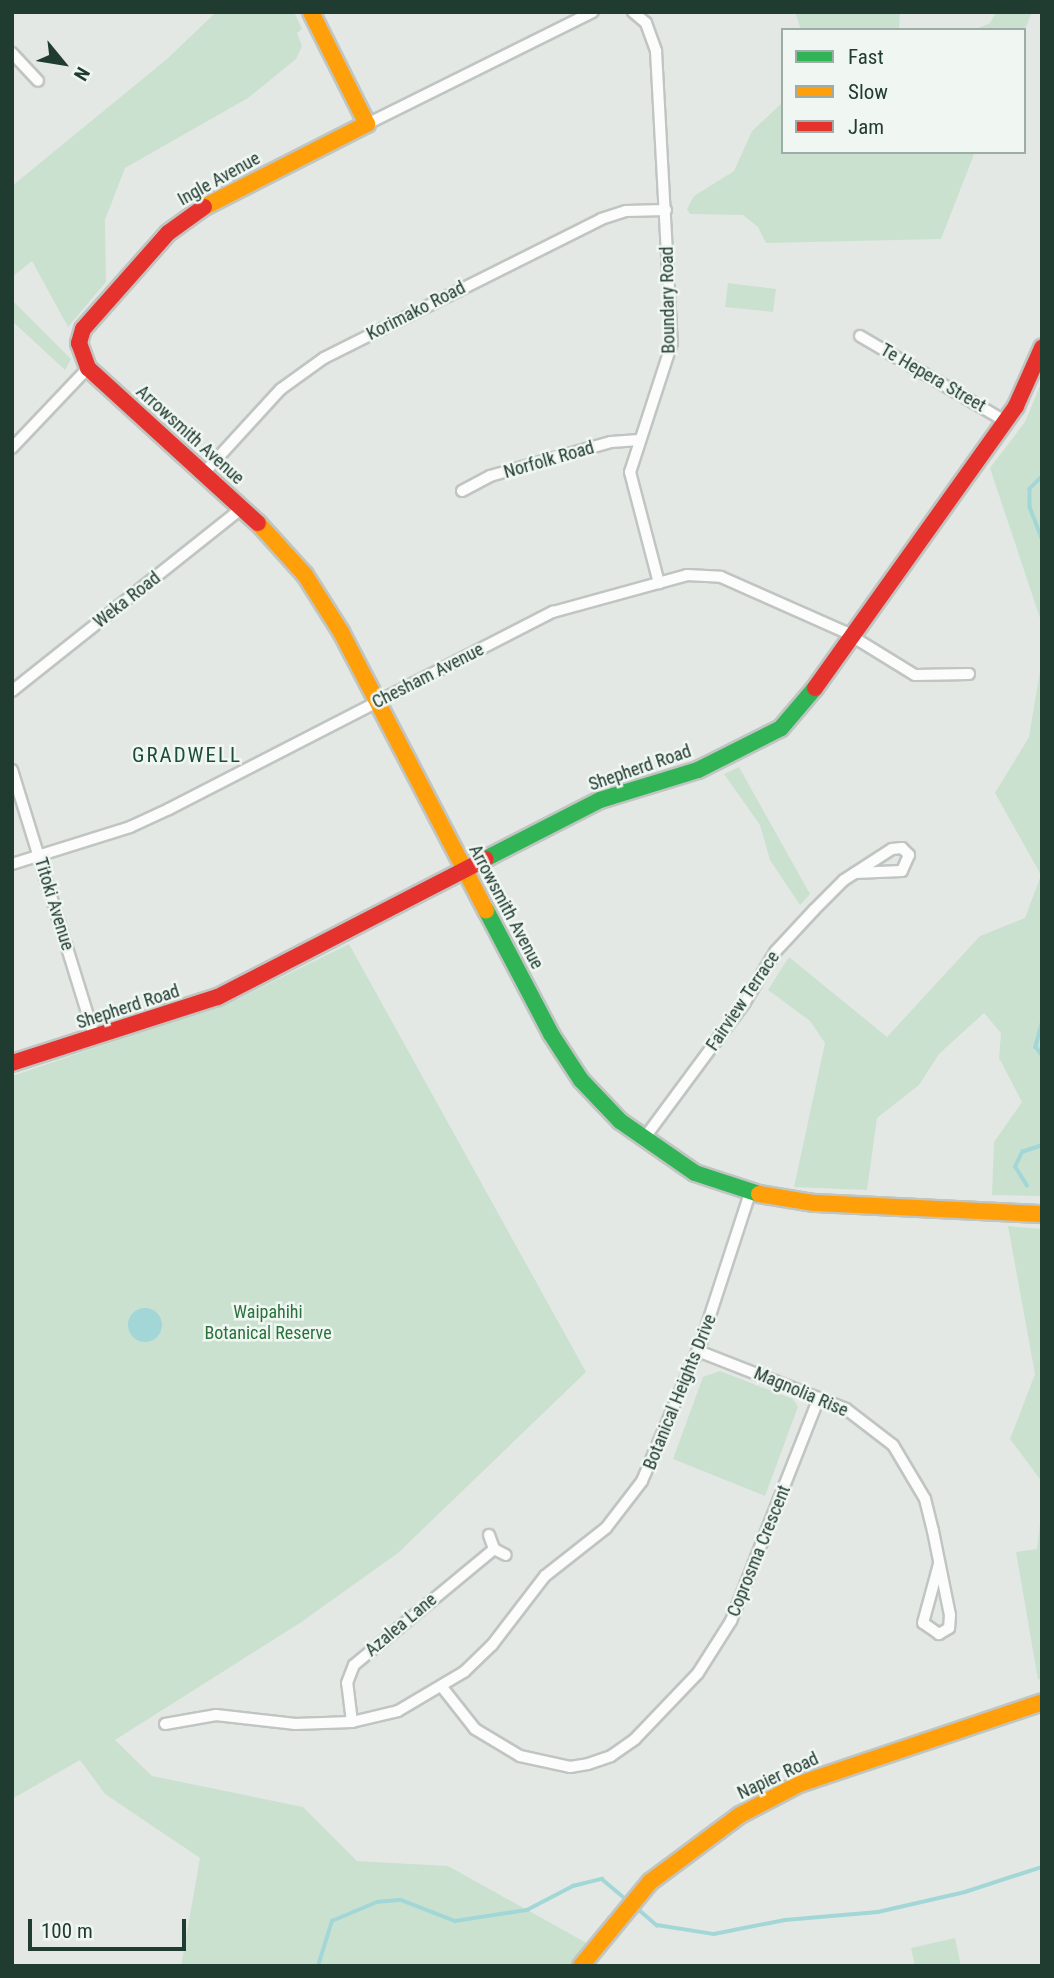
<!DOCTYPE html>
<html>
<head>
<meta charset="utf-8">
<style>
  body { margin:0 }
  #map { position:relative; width:1054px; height:1978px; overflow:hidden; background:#e3e8e5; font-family:"Roboto Condensed",sans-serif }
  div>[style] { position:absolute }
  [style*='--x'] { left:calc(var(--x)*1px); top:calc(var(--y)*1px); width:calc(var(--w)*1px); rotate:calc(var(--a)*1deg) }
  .green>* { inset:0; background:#cbe1cf }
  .water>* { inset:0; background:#a3d7d7 }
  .round { border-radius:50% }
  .stream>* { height:3.5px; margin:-1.75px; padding:0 1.75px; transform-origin:1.75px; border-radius:1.75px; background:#a3d7d7 }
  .roads { filter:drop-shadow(2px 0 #c0c5c2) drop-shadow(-2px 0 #c0c5c2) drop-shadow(0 2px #c0c5c2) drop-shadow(0 -2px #c0c5c2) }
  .street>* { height:10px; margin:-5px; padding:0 5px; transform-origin:5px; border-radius:5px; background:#fbfcfb }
  .fast>* { height:16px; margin:-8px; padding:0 8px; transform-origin:8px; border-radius:8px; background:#30b455 }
  .slow>* { height:16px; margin:-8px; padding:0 8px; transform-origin:8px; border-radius:8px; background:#ff9f0a }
  .jam>* { height:16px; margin:-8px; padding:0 8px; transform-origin:8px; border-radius:8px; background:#e5322d }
  span { translate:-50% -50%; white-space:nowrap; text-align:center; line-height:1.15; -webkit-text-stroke:5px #f0f7f3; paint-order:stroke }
  .street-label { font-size:18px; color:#203b30 }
  .park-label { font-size:18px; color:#2a723c }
  .quarter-label { font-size:21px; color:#1c4d3a; letter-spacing:2px }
  .frame { position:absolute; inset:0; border:14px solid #203b30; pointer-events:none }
  .legend { position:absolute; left:781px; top:28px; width:245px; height:126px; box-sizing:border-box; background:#f0f7f3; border:2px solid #9daca5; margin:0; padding:9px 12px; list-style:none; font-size:21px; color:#203b30 }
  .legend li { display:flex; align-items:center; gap:14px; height:35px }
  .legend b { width:35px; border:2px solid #9daca5 }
  .north { position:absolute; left:28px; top:28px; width:70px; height:70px; -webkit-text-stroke:5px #f0f7f3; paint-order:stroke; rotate:120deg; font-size:19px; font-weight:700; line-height:28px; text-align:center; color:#203b30 }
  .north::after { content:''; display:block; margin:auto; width:24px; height:32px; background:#203b30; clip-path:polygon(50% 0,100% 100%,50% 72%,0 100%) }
  .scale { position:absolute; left:28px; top:1919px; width:158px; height:32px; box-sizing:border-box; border:4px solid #203b30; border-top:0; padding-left:9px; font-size:21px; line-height:24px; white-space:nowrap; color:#203b30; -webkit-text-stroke:5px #f0f7f3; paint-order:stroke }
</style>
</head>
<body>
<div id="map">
  <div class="green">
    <div style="clip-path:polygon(224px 12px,294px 12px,302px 29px,297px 33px,302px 46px,296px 59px,248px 98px,125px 168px,105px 220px,106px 282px,68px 327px,32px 261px,12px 277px,12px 186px,167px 59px,214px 14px)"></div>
    <div style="clip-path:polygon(795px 12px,900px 12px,899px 30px,801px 30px)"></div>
    <div style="clip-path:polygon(996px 12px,1032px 12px,1024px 32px,974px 30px,990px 23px)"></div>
    <div style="clip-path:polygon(783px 102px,783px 152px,975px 152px,941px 239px,766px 243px,758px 227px,743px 215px,690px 214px,687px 209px,694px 196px,734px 171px,752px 131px)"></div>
    <div style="clip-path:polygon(728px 283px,776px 289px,773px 312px,725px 307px)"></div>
    <div style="clip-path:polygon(12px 300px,71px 359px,65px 370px,12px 321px)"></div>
    <div style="clip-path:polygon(1042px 381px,1042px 624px,990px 468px,1025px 422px)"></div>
    <div style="clip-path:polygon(1042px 659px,1042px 1196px,992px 1195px,994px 1142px,1022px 1102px,999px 1058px,1001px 1033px,984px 1013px,939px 1054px,919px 1085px,877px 1118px,867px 1190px,794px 1187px,825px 1043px,810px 1021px,768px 990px,789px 957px,887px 1037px,980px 936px,1025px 918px,1041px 875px,995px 793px,1029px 737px)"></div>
    <div style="clip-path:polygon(739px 767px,810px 894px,800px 905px,770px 860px,760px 825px,724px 774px)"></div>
    <div style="clip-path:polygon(349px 944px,586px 1372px,398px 1553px,300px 1623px,115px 1740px,152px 1776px,303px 1807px,357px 1861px,448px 1866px,592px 1946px,579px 1966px,181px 1966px,200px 1858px,105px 1794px,80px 1760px,12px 1799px,12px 1076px,238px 999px)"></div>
    <div style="clip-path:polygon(1008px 1226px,1042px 1229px,1042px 1482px,1010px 1439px,1035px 1374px)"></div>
    <div style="clip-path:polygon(720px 1371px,793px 1399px,798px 1407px,765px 1496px,673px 1459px,703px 1377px)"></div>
    <div style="clip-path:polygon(1042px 1507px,1042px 1678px,1038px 1680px,1016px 1552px,1037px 1549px)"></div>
    <div style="clip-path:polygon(955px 1938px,961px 1966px,915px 1966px,911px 1948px)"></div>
  </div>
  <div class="water">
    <div class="round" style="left:128px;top:1308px;width:34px;height:34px"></div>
  </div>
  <div class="stream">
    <div style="--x:1042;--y:477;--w:17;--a:135"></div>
    <div style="--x:1030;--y:489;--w:18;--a:90"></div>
    <div style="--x:1030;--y:507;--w:33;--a:69"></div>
    <div style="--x:1042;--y:1024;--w:24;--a:105"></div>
    <div style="--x:1036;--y:1047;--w:10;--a:53"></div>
    <div style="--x:1027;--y:1186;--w:22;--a:-122"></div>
    <div style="--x:1015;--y:1167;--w:17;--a:-65"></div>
    <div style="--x:1022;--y:1152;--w:21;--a:-19"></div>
    <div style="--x:636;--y:1907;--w:28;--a:41"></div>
    <div style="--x:657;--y:1925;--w:58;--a:9"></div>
    <div style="--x:714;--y:1934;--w:72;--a:-11.2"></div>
    <div style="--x:785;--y:1920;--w:93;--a:-4.9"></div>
    <div style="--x:878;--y:1912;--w:89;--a:-12.9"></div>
    <div style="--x:965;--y:1892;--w:81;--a:-18"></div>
    <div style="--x:318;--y:1966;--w:47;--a:-72.7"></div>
    <div style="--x:332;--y:1921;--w:49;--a:-22.9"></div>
    <div style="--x:377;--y:1902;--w:24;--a:-5"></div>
    <div style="--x:401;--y:1900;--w:58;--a:21.3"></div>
    <div style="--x:455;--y:1921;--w:73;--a:-8.7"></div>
    <div style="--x:527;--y:1910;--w:52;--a:-27.6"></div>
    <div style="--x:573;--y:1886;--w:30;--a:-14"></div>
    <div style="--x:602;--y:1879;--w:33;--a:40"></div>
  </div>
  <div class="roads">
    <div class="street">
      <div style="--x:633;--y:12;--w:17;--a:40"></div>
      <div style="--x:646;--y:23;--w:30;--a:70"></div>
      <div style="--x:656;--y:51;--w:292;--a:86.9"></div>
      <div style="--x:672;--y:343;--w:136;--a:108"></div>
      <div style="--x:630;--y:472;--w:115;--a:75.4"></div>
      <div style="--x:12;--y:53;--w:38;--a:47"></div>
      <div style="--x:367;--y:124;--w:252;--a:-26.4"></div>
      <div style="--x:860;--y:336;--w:168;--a:30.4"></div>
      <div style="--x:12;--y:448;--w:110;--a:-46.5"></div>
      <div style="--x:203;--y:474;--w:115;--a:-47.5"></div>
      <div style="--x:281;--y:389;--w:53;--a:-35.8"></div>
      <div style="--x:324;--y:358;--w:310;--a:-26.6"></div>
      <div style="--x:601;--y:219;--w:26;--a:-18"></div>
      <div style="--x:626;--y:211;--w:40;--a:-1.4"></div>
      <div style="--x:462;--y:491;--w:32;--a:-28"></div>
      <div style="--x:490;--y:476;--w:126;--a:-15.7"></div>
      <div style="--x:611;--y:442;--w:28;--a:-4"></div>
      <div style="--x:12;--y:691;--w:294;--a:-38.5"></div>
      <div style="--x:12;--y:770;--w:281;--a:72.8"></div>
      <div style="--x:12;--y:864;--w:124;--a:-17.4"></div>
      <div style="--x:130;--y:827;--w:43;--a:-24.8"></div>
      <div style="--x:169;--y:809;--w:432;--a:-27.2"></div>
      <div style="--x:553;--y:612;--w:139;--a:-15.4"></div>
      <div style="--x:687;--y:575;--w:34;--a:3"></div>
      <div style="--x:721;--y:577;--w:136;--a:23.9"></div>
      <div style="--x:845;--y:632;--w:82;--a:31.6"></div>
      <div style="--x:915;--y:675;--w:54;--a:-1.1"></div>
      <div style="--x:643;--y:1140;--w:172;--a:-53.5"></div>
      <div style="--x:745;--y:1002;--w:58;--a:-59"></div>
      <div style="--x:775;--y:952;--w:57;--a:-47.1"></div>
      <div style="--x:814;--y:910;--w:42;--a:-45"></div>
      <div style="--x:844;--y:880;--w:57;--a:-32.9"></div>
      <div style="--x:892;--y:849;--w:10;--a:-6"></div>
      <div style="--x:902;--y:848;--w:10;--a:45"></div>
      <div style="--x:909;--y:855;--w:17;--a:114"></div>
      <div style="--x:902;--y:871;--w:47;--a:177.6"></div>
      <div style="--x:698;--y:1351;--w:159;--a:21.4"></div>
      <div style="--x:846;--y:1409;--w:59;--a:37.5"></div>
      <div style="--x:893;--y:1445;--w:63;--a:59.3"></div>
      <div style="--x:925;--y:1499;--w:33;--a:76"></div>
      <div style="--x:933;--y:1531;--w:86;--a:78.6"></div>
      <div style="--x:950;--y:1615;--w:13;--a:94"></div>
      <div style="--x:949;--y:1628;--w:12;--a:149"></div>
      <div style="--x:939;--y:1634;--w:19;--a:-145"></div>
      <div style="--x:923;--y:1623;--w:61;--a:-74.8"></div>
      <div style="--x:489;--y:1535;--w:15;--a:70"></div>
      <div style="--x:442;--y:1687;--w:53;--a:51.8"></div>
      <div style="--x:475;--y:1729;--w:52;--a:31"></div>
      <div style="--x:520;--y:1756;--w:51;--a:12.4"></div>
      <div style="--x:570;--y:1767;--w:18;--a:-9"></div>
      <div style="--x:588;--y:1764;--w:24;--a:-19"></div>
      <div style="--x:611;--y:1756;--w:29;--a:-35"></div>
      <div style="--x:635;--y:1739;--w:91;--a:-46.3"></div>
      <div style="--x:698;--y:1673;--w:62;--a:-57.6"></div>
      <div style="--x:731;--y:1621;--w:240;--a:-68.5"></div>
      <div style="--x:352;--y:1722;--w:39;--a:-97"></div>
      <div style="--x:347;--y:1683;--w:19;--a:-69"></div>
      <div style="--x:354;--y:1665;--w:182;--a:-39.6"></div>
      <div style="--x:494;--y:1549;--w:13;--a:27"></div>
      <div style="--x:165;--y:1724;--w:52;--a:-10"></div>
      <div style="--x:216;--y:1715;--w:80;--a:6.5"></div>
      <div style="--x:295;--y:1724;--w:57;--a:-2"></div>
      <div style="--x:352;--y:1722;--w:47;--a:-13.4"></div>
      <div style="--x:398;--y:1711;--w:77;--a:-30.6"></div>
      <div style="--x:464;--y:1672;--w:39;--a:-44"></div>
      <div style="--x:492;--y:1645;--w:87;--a:-52.5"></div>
      <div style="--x:545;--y:1576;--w:78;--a:-38.2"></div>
      <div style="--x:606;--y:1528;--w:59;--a:-52.5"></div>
      <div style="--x:642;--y:1481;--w:153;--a:-66.9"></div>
      <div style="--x:702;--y:1340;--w:155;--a:-71.9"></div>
    </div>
    <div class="fast">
      <div style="--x:485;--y:859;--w:129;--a:-27.2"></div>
      <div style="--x:600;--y:800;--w:102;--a:-17"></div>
      <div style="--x:698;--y:770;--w:93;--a:-26.8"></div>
      <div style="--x:781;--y:728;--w:52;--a:-49.6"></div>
      <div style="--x:486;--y:910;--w:140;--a:62.3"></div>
      <div style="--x:551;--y:1034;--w:55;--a:56.9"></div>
      <div style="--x:581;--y:1080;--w:57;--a:46.4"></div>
      <div style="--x:620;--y:1121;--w:91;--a:34.7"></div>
      <div style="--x:695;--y:1173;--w:67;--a:18.2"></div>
    </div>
    <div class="slow">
      <div style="--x:204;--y:207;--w:183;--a:-27"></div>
      <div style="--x:367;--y:124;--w:125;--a:-116.6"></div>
      <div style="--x:258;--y:523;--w:70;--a:47.9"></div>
      <div style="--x:305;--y:575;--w:67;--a:57.7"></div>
      <div style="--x:341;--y:632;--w:314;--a:62.5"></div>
      <div style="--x:759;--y:1194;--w:56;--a:9.3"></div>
      <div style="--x:814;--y:1203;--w:228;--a:2.8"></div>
      <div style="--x:581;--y:1966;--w:109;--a:-50.6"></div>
      <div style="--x:650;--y:1882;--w:112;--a:-36.7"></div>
      <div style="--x:740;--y:1815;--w:67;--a:-27.7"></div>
      <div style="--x:799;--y:1784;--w:256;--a:-18.6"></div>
    </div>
    <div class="jam">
      <div style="--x:204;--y:207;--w:44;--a:144.2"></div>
      <div style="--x:168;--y:233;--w:128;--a:131.5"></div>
      <div style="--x:83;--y:329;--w:15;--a:106"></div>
      <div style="--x:79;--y:343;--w:27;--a:70"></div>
      <div style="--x:88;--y:368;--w:230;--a:42.4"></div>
      <div style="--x:815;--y:688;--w:346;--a:-54.5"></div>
      <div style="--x:1016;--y:406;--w:64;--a:-65.9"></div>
      <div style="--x:12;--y:1063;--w:216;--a:-17.8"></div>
      <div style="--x:218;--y:997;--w:301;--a:-27.3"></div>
    </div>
  </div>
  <div class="street-label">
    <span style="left:219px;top:179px;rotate:-29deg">Ingle Avenue</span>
    <span style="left:668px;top:300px;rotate:-91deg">Boundary Road</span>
    <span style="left:416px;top:311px;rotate:-27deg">Korimako Road</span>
    <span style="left:933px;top:378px;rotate:30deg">Te Hepera Street</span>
    <span style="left:190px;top:435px;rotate:42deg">Arrowsmith Avenue</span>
    <span style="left:549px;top:460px;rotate:-16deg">Norfolk Road</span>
    <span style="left:127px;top:600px;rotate:-38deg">Weka Road</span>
    <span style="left:428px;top:676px;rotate:-27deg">Chesham Avenue</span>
    <span style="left:640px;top:768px;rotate:-19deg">Shepherd Road</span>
    <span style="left:54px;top:904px;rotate:73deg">Titoki Avenue</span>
    <span style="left:506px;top:907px;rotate:62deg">Arrowsmith Avenue</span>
    <span style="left:743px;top:1001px;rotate:-56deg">Fairview Terrace</span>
    <span style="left:128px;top:1007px;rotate:-18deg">Shepherd Road</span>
    <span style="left:680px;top:1392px;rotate:-68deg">Botanical Heights Drive</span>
    <span style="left:801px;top:1392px;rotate:23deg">Magnolia Rise</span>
    <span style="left:759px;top:1551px;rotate:-68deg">Coprosma Crescent</span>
    <span style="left:401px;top:1625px;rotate:-40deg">Azalea Lane</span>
    <span style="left:778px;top:1776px;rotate:-25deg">Napier Road</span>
  </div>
  <div class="park-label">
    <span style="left:268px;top:1323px">Waipahihi<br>Botanical Reserve</span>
  </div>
  <div class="quarter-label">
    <span style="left:187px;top:755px">GRADWELL</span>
  </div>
  <div class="frame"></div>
  <ul class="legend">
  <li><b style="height:9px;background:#30b455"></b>Fast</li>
  <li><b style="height:9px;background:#ff9f0a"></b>Slow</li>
  <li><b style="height:9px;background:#e5322d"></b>Jam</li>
  </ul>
  <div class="north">N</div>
  <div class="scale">100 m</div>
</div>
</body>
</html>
